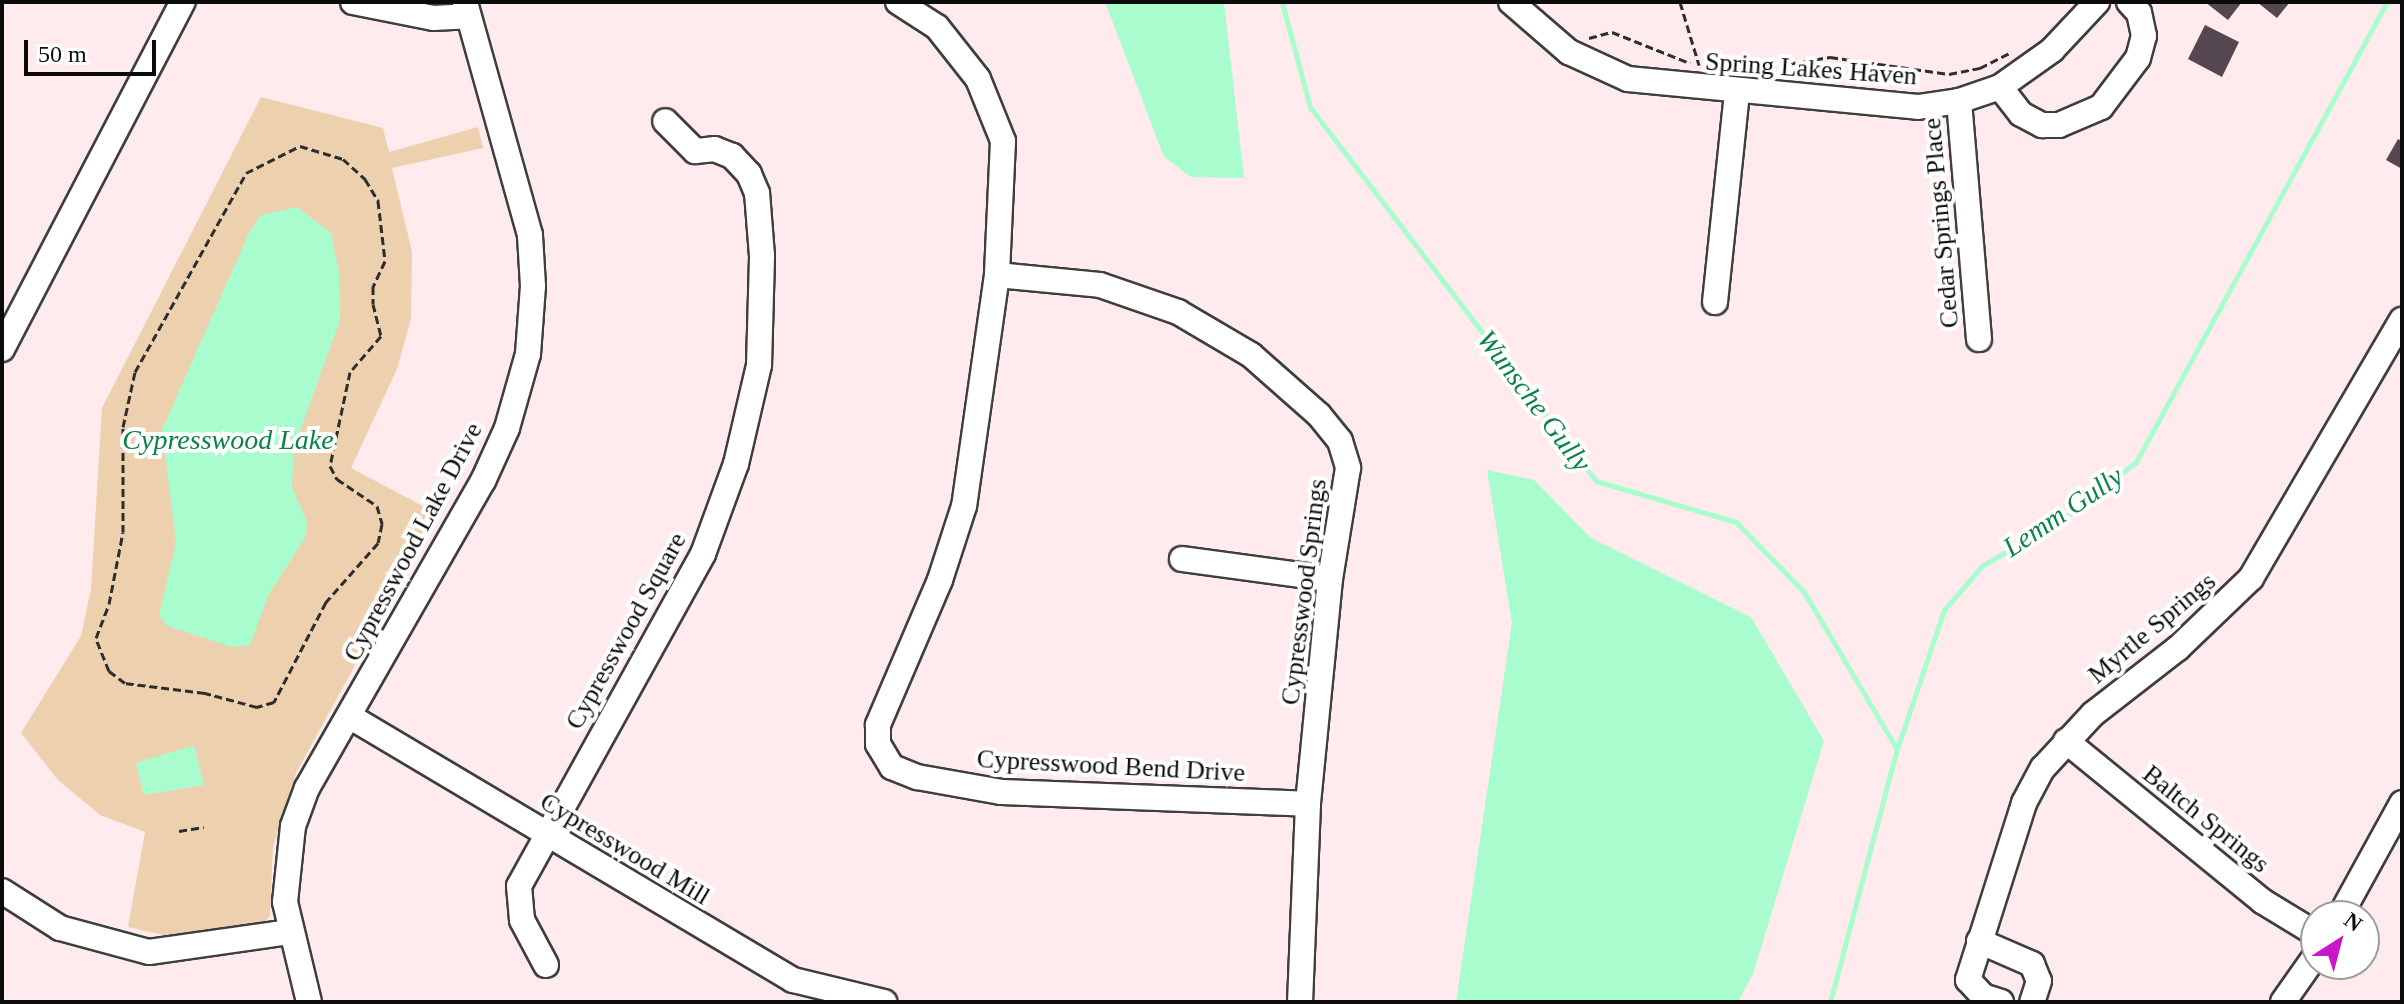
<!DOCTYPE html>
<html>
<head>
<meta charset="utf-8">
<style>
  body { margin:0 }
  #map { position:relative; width:2404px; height:1004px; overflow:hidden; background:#ffeaed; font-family:Georgia,serif }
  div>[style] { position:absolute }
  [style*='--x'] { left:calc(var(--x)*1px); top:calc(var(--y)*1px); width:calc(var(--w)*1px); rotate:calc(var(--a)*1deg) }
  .green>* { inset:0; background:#edd1af }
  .water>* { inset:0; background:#a8fccd }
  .stream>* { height:5px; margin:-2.5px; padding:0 2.5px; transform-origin:2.5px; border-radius:2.5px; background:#a8fccd }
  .building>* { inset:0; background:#55474f }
  .path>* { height:3px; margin-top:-1.5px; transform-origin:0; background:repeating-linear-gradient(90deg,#2d2d2d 0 8px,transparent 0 12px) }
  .roads { filter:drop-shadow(2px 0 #3e3e3e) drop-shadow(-2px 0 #3e3e3e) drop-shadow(0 2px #3e3e3e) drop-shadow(0 -2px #3e3e3e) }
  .minor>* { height:24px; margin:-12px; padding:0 12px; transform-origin:12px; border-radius:12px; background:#fff }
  span { translate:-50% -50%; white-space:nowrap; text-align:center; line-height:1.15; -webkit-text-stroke:8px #fff; paint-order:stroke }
  .street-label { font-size:26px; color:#0b0b0b }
  .water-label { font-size:28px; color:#0b8346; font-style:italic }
  .frame { position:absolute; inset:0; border:4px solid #0b0b0b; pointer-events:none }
  .north { position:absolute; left:2300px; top:900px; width:80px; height:80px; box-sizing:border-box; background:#fff; border:2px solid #9d9d9d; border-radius:50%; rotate:36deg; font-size:22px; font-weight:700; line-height:32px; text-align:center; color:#0b0b0b }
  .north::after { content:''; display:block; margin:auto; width:28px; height:36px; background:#c916c6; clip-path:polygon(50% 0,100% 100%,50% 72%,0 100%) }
  .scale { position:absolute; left:24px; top:40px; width:132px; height:36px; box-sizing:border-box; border:4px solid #0b0b0b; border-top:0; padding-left:10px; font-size:24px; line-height:28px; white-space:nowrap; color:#0b0b0b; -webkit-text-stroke:6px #fff; paint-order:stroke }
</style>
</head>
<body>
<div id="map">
  <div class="green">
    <div style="clip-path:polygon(261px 97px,383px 128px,389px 152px,478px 127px,483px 148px,392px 168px,412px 252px,411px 319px,397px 369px,351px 468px,438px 514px,296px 773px,273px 847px,270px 915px,264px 924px,163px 935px,128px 927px,145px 832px,100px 815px,58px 780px,21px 733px,81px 636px,91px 589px,102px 408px)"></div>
  </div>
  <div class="water">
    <div style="clip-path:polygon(1105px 2px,1224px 2px,1244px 178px,1191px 177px,1164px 157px)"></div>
    <div style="clip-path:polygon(297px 207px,331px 233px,339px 272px,340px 320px,294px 448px,292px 487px,307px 522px,305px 538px,269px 594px,250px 645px,232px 647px,167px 626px,159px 615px,176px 543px,162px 430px,248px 235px,261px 215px)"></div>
    <div style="clip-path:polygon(1487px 470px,1534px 480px,1591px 538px,1751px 617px,1824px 741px,1753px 974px,1738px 1002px,1456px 1002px,1512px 623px)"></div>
    <div style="clip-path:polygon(194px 745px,204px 785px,144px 795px,136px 763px)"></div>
  </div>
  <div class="stream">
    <div style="--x:1282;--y:2;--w:109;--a:75.1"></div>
    <div style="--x:1310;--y:107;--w:471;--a:52.6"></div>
    <div style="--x:1596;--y:481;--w:146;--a:16.3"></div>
    <div style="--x:1736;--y:522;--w:98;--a:45.8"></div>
    <div style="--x:1804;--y:592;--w:182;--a:59.4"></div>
    <div style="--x:1830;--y:1002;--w:262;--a:-75.2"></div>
    <div style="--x:1897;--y:749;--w:147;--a:-71.3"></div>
    <div style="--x:1944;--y:610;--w:58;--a:-49.2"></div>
    <div style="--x:1982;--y:566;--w:104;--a:-30.8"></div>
    <div style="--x:2071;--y:513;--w:83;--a:-38.1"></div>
    <div style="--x:2136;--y:462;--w:524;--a:-61.38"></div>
  </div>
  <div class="building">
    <div style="clip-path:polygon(2205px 2px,2242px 2px,2228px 20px)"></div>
    <div style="clip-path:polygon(2257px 2px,2290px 2px,2277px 18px)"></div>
    <div style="clip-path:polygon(2205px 25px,2239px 42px,2222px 77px,2188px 59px)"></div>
    <div style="clip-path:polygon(2398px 139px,2402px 141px,2402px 169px,2386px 160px)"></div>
  </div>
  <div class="path">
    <div style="--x:1680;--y:2;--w:66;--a:73.2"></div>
    <div style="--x:1589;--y:38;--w:24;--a:-15"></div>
    <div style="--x:1612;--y:32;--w:84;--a:21.7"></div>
    <div style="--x:1756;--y:69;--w:75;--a:-9.2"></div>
    <div style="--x:1830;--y:57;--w:120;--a:8.1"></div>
    <div style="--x:1949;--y:74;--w:32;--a:-11"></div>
    <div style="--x:1980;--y:68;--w:34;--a:-27"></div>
    <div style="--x:300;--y:146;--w:45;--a:16.8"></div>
    <div style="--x:343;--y:159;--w:30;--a:42"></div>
    <div style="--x:365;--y:179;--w:26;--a:59"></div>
    <div style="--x:378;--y:201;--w:60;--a:83.3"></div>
    <div style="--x:385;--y:261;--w:29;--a:115"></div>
    <div style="--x:373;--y:287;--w:17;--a:90"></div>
    <div style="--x:373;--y:304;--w:33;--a:76"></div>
    <div style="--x:381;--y:336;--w:48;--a:130.7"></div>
    <div style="--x:350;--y:372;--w:96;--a:102"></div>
    <div style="--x:330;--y:466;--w:15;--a:62"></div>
    <div style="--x:337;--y:479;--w:48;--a:34"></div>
    <div style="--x:377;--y:506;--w:19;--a:74"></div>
    <div style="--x:382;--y:524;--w:19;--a:102"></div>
    <div style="--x:378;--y:543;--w:79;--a:131.4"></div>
    <div style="--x:326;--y:602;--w:113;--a:117.5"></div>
    <div style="--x:274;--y:702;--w:18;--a:164"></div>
    <div style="--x:257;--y:707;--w:54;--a:-164.9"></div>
    <div style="--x:205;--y:693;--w:81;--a:-172.9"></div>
    <div style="--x:125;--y:683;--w:20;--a:-143"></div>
    <div style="--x:109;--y:671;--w:35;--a:-112"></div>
    <div style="--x:96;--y:638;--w:36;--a:-69"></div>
    <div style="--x:109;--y:604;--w:73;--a:-79"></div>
    <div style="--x:123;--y:532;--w:105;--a:-90"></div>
    <div style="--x:123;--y:427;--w:56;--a:-77.7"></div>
    <div style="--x:135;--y:372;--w:228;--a:-60.8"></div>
    <div style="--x:246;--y:173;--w:60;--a:-26.6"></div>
    <div style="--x:179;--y:831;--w:25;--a:-9"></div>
  </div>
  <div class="roads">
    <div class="minor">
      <div style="--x:353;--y:2;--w:82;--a:11.3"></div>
      <div style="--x:433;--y:18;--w:35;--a:-3"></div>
      <div style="--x:898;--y:2;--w:46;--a:32.7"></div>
      <div style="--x:937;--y:27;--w:66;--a:51.7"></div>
      <div style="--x:978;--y:79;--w:67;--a:68"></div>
      <div style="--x:1003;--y:141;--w:134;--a:92.6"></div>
      <div style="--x:997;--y:275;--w:233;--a:98.1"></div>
      <div style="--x:964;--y:506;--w:78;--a:108"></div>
      <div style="--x:940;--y:580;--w:158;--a:113.2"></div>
      <div style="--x:878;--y:725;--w:19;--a:90"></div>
      <div style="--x:878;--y:744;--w:27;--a:59"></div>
      <div style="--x:892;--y:767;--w:27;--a:22"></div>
      <div style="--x:917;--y:777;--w:85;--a:10.1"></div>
      <div style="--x:1001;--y:792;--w:307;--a:2.2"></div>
      <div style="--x:1511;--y:2;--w:77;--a:40.8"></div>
      <div style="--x:1569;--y:52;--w:65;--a:24.6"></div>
      <div style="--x:1628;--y:79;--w:291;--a:5.5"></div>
      <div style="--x:1918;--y:107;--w:41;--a:-8.3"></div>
      <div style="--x:1959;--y:101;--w:43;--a:-18.9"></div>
      <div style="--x:2000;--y:87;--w:64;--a:-35.4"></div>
      <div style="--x:2052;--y:50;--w:66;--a:-46.8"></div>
      <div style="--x:2000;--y:87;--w:34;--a:52"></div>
      <div style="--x:2021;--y:114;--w:24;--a:28"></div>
      <div style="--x:2042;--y:125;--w:17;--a:0"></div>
      <div style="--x:2059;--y:125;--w:46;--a:-23.2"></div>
      <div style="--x:2101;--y:107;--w:61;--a:-52.9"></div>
      <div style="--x:2138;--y:58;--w:23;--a:-75"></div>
      <div style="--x:2144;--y:36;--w:24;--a:-102"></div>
      <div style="--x:2139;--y:13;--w:15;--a:-132"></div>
      <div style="--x:1959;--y:101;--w:239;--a:85.2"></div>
      <div style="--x:997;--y:275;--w:103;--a:5.5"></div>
      <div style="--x:1100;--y:285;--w:83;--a:19.1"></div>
      <div style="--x:1178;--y:312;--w:85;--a:30.5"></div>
      <div style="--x:1251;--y:355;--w:91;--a:41.4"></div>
      <div style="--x:1319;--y:415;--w:33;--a:51"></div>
      <div style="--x:1340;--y:441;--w:28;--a:73"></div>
      <div style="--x:1348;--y:468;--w:112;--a:99.2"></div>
      <div style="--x:1330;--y:579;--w:226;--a:95.6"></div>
      <div style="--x:1308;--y:804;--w:198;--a:92.3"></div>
      <div style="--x:1715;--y:302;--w:210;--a:-84"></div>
      <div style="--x:2;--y:349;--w:391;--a:-62.5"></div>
      <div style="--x:1182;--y:559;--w:149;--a:7.7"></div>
      <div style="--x:349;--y:716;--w:517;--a:30.74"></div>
      <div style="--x:793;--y:980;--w:94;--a:13.6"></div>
      <div style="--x:2066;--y:741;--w:253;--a:39.2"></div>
      <div style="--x:2262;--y:901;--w:63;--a:31.4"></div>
      <div style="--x:2;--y:891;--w:69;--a:32.5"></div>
      <div style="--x:60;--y:928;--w:92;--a:15.1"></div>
      <div style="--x:149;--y:952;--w:141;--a:-8.1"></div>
      <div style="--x:2340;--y:916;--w:129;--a:-61.2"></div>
      <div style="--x:1979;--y:941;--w:58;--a:23.5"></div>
      <div style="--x:2032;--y:964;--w:18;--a:68"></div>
      <div style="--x:2039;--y:981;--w:22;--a:108"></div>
      <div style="--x:546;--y:965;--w:51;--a:-118.1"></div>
      <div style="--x:522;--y:920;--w:34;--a:-95"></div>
      <div style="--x:519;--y:886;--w:380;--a:-61"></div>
      <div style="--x:703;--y:554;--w:96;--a:-69.9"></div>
      <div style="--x:736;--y:464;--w:102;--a:-76.9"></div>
      <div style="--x:759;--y:365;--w:109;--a:-88.4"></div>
      <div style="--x:762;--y:256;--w:63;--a:-94.5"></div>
      <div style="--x:757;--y:193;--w:21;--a:-113"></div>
      <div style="--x:749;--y:174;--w:25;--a:-133"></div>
      <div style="--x:732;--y:156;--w:18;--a:-158"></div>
      <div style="--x:715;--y:149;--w:20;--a:174"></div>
      <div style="--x:695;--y:151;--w:42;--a:-135"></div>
      <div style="--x:309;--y:1002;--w:103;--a:-103.5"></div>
      <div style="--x:285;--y:902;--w:76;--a:-84"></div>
      <div style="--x:293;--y:826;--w:40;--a:-69.8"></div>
      <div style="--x:307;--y:788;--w:354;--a:-60.2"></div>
      <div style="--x:483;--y:481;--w:58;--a:-65.6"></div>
      <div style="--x:507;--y:428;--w:77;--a:-74.2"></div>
      <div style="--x:528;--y:354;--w:68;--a:-85.8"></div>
      <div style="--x:533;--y:286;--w:51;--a:-93.4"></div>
      <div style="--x:530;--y:235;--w:242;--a:-105.6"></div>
      <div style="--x:2001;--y:1002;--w:19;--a:-162"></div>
      <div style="--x:1983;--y:996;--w:22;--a:-133"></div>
      <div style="--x:1968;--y:980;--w:186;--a:-72.4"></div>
      <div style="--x:2024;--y:803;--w:40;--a:-62"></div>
      <div style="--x:2043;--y:768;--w:74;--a:-47.2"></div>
      <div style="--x:2093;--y:714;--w:108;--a:-37.8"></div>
      <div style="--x:2178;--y:648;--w:101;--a:-43.8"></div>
      <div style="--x:2251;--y:578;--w:299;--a:-59.7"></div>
      <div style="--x:2283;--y:1002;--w:57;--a:-54.9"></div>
    </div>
  </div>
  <div class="street-label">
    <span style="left:1811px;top:69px;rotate:4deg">Spring Lakes Haven</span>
    <span style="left:1941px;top:223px;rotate:-95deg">Cedar Springs Place</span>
    <span style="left:413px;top:542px;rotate:-62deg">Cypresswood Lake Drive</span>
    <span style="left:1304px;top:592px;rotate:-83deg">Cypresswood Springs</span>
    <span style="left:2152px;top:628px;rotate:-40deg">Myrtle Springs</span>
    <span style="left:626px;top:631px;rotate:-61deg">Cypresswood Square</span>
    <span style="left:1111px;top:766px;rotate:3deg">Cypresswood Bend Drive</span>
    <span style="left:2206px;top:819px;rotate:39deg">Baltch Springs</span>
    <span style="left:625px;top:849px;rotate:31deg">Cypresswood Mill</span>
  </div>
  <div class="water-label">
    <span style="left:1534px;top:401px;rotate:53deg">Wunsche Gully</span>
    <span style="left:228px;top:440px">Cypresswood Lake</span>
    <span style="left:2063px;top:512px;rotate:-34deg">Lemm Gully</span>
  </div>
  <div class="frame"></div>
  <div class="north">N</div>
  <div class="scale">50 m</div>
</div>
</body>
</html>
